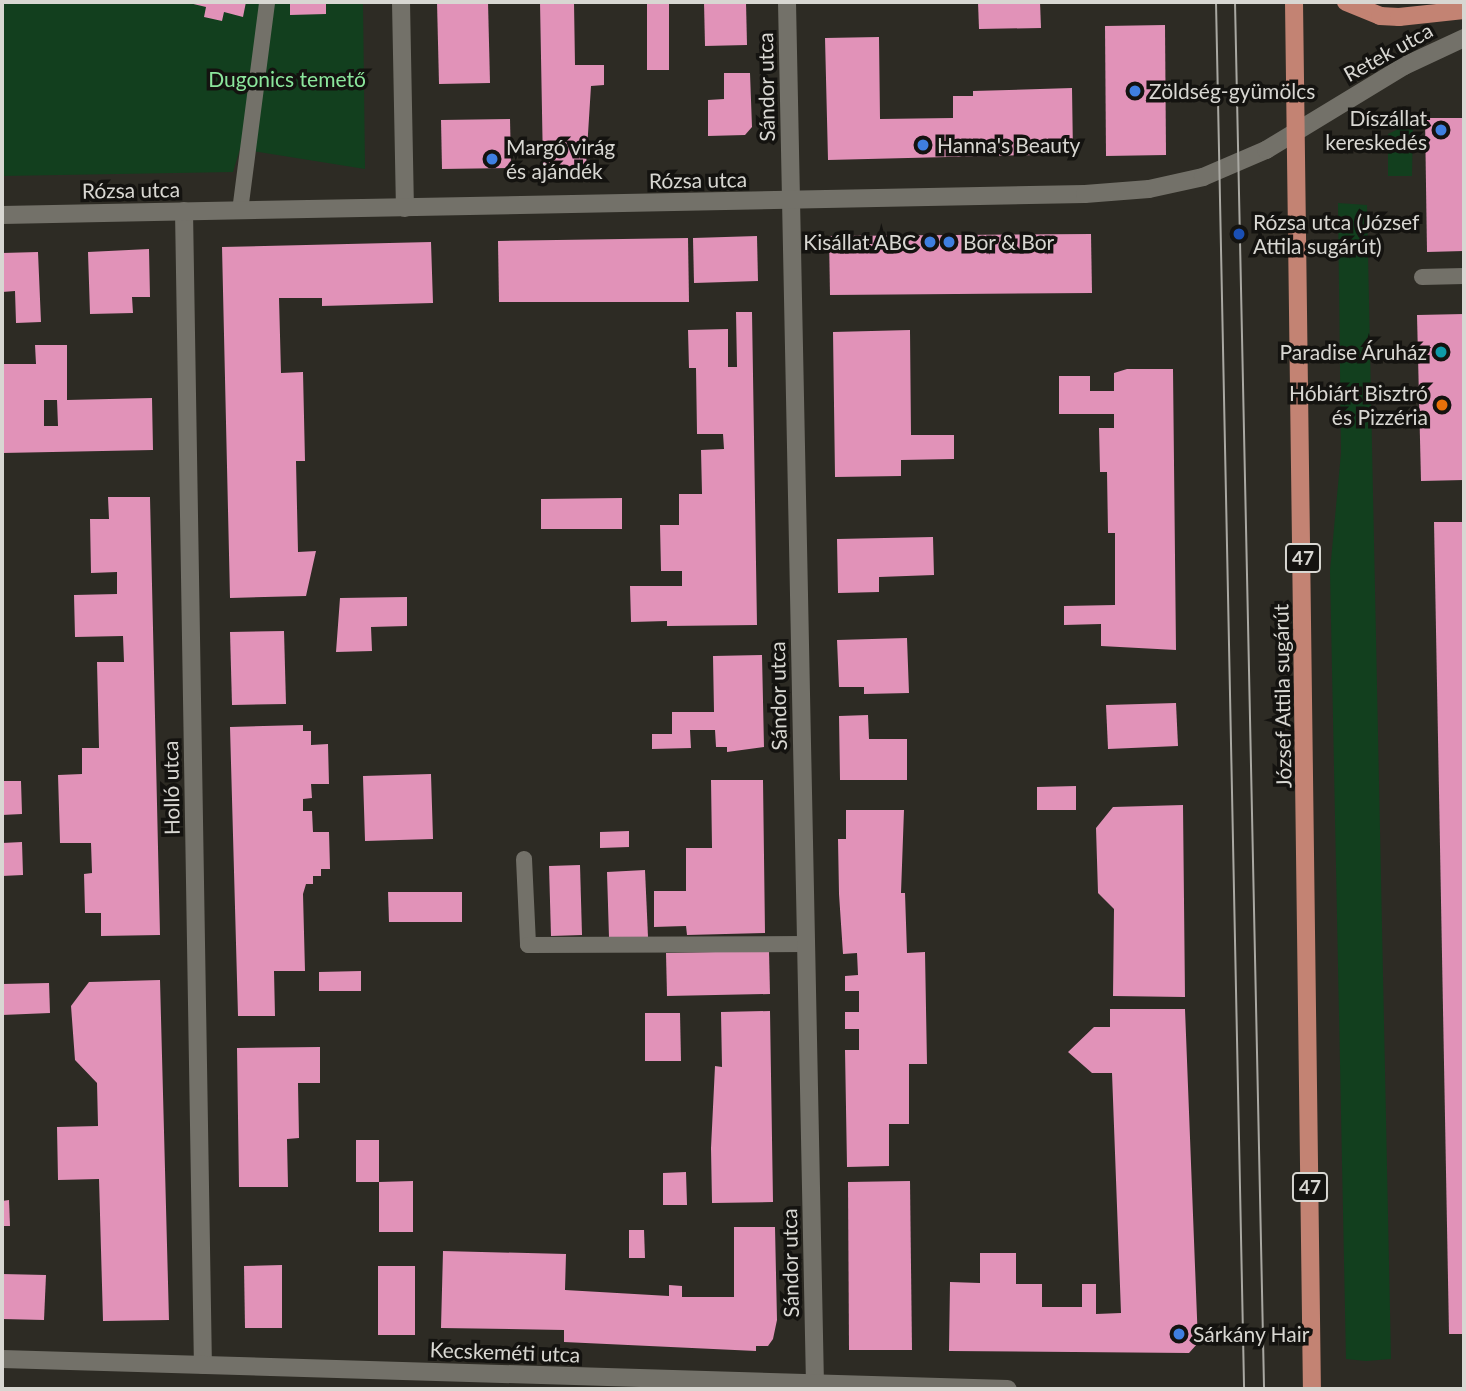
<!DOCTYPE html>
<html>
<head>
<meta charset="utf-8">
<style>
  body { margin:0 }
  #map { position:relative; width:1466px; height:1391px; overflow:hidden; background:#2d2b24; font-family:Lato,sans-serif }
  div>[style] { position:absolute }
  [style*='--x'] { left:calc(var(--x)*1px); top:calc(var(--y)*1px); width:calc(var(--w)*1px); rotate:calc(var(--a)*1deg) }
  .green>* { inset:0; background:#123f1e }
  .building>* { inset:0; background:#e192b8 }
  .lane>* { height:16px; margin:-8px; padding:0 8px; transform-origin:8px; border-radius:8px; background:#737169 }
  .street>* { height:18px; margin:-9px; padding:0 9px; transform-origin:9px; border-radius:9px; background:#737169 }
  .secondary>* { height:18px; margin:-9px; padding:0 9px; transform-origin:9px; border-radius:9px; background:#737169 }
  .primary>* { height:18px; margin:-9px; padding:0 9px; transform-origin:9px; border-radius:9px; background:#c38373 }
  .tram>* { height:2px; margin:-1px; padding:0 1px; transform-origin:1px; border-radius:1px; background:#a9a8a2 }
  .dots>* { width:19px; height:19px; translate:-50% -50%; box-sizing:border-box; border:4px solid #141310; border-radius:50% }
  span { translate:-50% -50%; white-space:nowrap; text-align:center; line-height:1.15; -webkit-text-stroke:7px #141310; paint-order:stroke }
  .shield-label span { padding:2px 5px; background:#141310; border:2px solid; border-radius:5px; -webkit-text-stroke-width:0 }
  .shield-label { font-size:19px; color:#d8d7d2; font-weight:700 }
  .street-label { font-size:21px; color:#d8d7d2 }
  .park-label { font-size:21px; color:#8be69c }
  .poi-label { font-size:21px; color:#d8d7d2 }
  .left { translate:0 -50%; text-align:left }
  .right { translate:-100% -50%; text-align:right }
  .frame { position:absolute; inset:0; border:4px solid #d8d7d2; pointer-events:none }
</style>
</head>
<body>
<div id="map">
  <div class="green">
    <div style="clip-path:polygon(2px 2px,363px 2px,365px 169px,240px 149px,233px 172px,2px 176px)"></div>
    <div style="clip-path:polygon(1413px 122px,1412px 176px,1388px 176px,1388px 134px)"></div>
    <div style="clip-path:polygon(1338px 203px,1367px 205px,1391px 1359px,1366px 1361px,1346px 1359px,1330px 571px,1341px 453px)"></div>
  </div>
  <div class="building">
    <div style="clip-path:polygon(185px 2px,246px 2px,243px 17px,224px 12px,222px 21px,204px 17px,206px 7px)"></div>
    <div style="clip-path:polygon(290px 2px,326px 2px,326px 14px,290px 15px)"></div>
    <div style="clip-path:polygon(437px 2px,488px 2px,490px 83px,439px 84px)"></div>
    <div style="clip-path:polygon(540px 2px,574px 2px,575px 65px,604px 65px,604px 85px,591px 86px,586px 166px,543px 167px)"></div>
    <div style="clip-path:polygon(647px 2px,669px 2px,669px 70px,647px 70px)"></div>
    <div style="clip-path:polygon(704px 2px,746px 2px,747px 45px,705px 46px)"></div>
    <div style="clip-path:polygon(978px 2px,1040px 2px,1041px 28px,979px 29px)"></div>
    <div style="clip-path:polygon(1165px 25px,1166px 155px,1106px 156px,1105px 26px)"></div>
    <div style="clip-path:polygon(879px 37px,880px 119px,953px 118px,953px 96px,973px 96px,973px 91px,1072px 88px,1073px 154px,828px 160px,825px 38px)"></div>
    <div style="clip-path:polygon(724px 73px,750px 73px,752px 127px,745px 135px,708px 136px,708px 100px,724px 99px)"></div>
    <div style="clip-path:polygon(1425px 118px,1464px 118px,1464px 251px,1427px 252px)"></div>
    <div style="clip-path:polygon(510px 119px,511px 168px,442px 169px,441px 120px)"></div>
    <div style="clip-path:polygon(1091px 234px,1092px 293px,830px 295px,829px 236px)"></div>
    <div style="clip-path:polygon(757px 236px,758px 281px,694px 283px,693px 238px)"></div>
    <div style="clip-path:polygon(688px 238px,689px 302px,499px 302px,498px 241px)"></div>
    <div style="clip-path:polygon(431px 242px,433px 303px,322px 306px,322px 298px,279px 298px,281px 373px,303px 372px,305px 461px,296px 461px,298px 552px,316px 551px,306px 596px,230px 598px,222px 247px)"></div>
    <div style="clip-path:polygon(149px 249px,150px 297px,132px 297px,133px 313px,90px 314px,88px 252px)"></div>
    <div style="clip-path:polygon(38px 252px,41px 322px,16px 323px,15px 291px,2px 292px,2px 253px)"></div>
    <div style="clip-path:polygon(736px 312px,752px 312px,757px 625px,667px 626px,667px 621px,631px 622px,630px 586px,682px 586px,682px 571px,661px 571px,660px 525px,679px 525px,679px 494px,702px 494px,701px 450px,724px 449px,723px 434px,697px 434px,696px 368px,689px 368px,688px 330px,728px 329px,728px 367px,737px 367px)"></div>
    <div style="clip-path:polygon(1464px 314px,1464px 480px,1421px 481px,1417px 315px)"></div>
    <div style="clip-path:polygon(910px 330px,911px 435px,954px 435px,954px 459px,901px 460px,901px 476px,835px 477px,833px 332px)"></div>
    <div style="clip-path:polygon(evenodd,35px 345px,67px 345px,67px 400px,152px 398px,153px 450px,2px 453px,2px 364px,36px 364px,35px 345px,44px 400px,57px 400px,58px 426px,44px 426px,44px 400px)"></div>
    <div style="clip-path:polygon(1127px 369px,1173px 369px,1176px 650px,1101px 646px,1101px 624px,1064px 625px,1064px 606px,1115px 605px,1115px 533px,1108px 533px,1107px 472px,1100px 472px,1099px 428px,1114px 428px,1114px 414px,1059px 414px,1059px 376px,1090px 376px,1090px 391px,1114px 391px,1114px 373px)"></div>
    <div style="clip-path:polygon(108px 497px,150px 497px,160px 935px,101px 936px,101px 913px,85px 913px,84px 874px,92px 873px,91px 843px,60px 843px,58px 775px,82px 774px,82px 748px,99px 748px,97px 662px,124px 662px,123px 636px,75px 637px,74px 595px,117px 594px,117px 572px,91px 573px,90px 519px,109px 519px)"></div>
    <div style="clip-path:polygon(622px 498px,622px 529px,541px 529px,541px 499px)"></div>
    <div style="clip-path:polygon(1434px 522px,1464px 522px,1464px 1334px,1449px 1334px)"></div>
    <div style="clip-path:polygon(933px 537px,934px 575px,879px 577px,879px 592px,838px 593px,837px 539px)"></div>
    <div style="clip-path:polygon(407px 597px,407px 626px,371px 627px,372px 651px,336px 652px,340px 598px)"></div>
    <div style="clip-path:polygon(284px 631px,286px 704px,232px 705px,230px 632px)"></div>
    <div style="clip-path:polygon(907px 638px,909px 693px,864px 694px,864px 687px,839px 687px,837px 640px)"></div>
    <div style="clip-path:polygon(762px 655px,764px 747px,727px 752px,727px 747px,716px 747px,715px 730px,690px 730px,691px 748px,652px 749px,652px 734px,672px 734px,672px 712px,714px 712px,713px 656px)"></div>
    <div style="clip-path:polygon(1176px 703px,1178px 746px,1108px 749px,1106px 705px)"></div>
    <div style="clip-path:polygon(868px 715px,869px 739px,907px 739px,907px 780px,840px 780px,839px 716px)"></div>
    <div style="clip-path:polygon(303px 725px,303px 731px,311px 731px,311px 745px,328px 744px,329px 784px,311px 784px,312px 798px,303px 799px,303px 811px,312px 811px,313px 832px,329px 832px,330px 869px,321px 869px,321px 876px,313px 876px,313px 884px,306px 884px,303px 894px,305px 971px,274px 971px,275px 1016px,238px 1016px,230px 727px)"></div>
    <div style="clip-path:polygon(431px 774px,433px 839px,365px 841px,363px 776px)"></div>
    <div style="clip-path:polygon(711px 780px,763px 780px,765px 933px,687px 935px,686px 926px,654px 927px,654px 891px,686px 891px,686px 848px,712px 848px)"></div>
    <div style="clip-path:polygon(2px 781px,21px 781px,22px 814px,2px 815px)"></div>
    <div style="clip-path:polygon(1076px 786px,1076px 810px,1037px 810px,1037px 787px)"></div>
    <div style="clip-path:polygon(1183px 805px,1185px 997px,1113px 996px,1114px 909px,1098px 893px,1096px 828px,1113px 807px)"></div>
    <div style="clip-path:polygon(846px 810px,904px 810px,901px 893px,905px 893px,907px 953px,925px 952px,927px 1064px,909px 1064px,909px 1124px,889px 1124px,889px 1166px,847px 1167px,845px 1050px,859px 1050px,859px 1029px,845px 1029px,845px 1012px,859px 1012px,859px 991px,845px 991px,845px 976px,858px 975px,857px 953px,843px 954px,839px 894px,838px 839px,846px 839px)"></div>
    <div style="clip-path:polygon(629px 831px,629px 847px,600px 848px,600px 832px)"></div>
    <div style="clip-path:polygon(22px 842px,23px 875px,2px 876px,2px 843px)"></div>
    <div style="clip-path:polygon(580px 865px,582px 935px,551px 936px,549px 866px)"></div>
    <div style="clip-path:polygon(645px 870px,648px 937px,609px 938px,607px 872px)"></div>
    <div style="clip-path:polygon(388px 892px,462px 892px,462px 922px,389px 922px)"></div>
    <div style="clip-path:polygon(769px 951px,770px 994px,667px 996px,666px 953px)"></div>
    <div style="clip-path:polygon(361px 971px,361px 991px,319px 991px,319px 972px)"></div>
    <div style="clip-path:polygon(160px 980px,169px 1320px,103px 1321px,99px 1179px,58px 1180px,57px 1127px,98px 1126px,97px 1083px,75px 1060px,71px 1006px,89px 982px)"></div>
    <div style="clip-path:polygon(49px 983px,50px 1013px,2px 1015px,2px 984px)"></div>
    <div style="clip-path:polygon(1110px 1009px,1185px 1009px,1198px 1343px,1189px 1353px,949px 1351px,950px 1282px,980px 1283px,980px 1253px,1016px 1253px,1016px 1284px,1042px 1284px,1042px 1307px,1082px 1307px,1082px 1284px,1096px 1284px,1096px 1314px,1121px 1313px,1112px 1073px,1092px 1073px,1068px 1052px,1094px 1027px,1110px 1027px)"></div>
    <div style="clip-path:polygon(770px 1011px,773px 1202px,712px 1203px,711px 1148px,715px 1066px,722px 1067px,721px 1012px)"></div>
    <div style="clip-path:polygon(645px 1013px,680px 1013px,681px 1061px,645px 1061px)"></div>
    <div style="clip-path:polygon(320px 1047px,320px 1083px,298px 1083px,299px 1138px,287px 1139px,288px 1187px,239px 1187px,237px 1048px)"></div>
    <div style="clip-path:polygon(356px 1140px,379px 1140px,379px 1182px,413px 1181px,413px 1232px,379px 1232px,379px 1182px,356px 1182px)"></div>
    <div style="clip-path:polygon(686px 1172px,687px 1205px,663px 1205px,663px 1173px)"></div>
    <div style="clip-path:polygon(910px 1181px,912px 1350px,849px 1350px,848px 1182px)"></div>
    <div style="clip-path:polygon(9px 1200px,10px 1226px,2px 1226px,2px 1201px)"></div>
    <div style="clip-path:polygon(734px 1227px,775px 1227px,777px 1320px,773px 1339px,768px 1346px,756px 1346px,756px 1351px,564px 1342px,564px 1330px,441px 1328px,443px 1251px,566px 1254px,565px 1290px,669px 1296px,669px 1285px,682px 1286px,682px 1297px,734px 1297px)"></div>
    <div style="clip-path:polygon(629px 1230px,644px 1230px,645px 1258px,629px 1258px)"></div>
    <div style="clip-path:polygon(282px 1265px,282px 1328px,245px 1328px,244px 1266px)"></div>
    <div style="clip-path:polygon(378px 1266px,415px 1266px,415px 1335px,378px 1335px)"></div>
    <div style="clip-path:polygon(2px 1274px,46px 1275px,44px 1320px,2px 1319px)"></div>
  </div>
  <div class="lane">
    <div style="--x:240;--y:211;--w:211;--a:-82.6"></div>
    <div style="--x:1422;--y:277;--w:42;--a:-1.4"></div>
    <div style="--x:524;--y:859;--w:86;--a:87.3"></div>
    <div style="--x:528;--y:945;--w:278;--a:-0.2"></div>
  </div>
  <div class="street">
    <div style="--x:401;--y:2;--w:206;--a:88.9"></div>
    <div style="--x:787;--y:2;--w:1387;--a:88.84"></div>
    <div style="--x:184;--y:211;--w:1154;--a:89.06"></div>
    <div style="--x:2;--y:1359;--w:1006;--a:1.71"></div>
  </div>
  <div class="secondary">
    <div style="--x:2;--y:215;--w:1083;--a:-1.11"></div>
    <div style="--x:1085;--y:194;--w:64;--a:-4.5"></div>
    <div style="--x:1149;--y:189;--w:55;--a:-12.5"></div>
    <div style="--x:1203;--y:177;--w:69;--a:-23.2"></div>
    <div style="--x:1266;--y:150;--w:162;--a:-31.3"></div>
    <div style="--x:1404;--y:66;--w:66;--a:-25"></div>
  </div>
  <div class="primary">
    <div style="--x:1294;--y:2;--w:1387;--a:89.26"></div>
    <div style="--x:1346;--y:2;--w:37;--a:22"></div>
    <div style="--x:1380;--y:16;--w:19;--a:3"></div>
    <div style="--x:1399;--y:17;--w:65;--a:-6.1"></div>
  </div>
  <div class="tram">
    <div style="--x:1216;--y:2;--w:1387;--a:88.84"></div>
    <div style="--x:1235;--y:2;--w:1387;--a:88.8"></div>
  </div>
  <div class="dots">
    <div style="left:1135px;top:91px;background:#3f7fe0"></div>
    <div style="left:1441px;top:130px;background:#3f7fe0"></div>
    <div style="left:923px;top:145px;background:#3f7fe0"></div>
    <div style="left:492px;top:159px;background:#3f7fe0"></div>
    <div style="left:1239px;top:234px;background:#1a4fb4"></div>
    <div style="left:930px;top:242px;background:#3f7fe0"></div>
    <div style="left:949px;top:242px;background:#3f7fe0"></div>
    <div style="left:1441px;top:352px;background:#0f9aa8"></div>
    <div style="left:1442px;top:405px;background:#e8710a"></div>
    <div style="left:1179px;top:1334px;background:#3f7fe0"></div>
  </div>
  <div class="shield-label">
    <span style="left:1303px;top:558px">47</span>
    <span style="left:1310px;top:1187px">47</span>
  </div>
  <div class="street-label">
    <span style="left:1388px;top:52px;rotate:-29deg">Retek utca</span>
    <span style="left:766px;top:87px;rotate:-91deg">Sándor utca</span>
    <span style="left:698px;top:180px;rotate:-1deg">Rózsa utca</span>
    <span style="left:131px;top:190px;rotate:-1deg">Rózsa utca</span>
    <span style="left:778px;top:696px;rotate:-91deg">Sándor utca</span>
    <span style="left:1282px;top:696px;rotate:-91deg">József Attila sugárút</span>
    <span style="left:171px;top:788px;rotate:-91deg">Holló utca</span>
    <span style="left:790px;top:1263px;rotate:-91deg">Sándor utca</span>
    <span style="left:505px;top:1352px;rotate:2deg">Kecskeméti utca</span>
  </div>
  <div class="park-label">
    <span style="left:287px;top:79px">Dugonics temető</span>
  </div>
  <div class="poi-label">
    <span class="left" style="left:1149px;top:91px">Zöldség-gyümölcs</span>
    <span class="right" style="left:1427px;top:130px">Díszállat<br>kereskedés</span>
    <span class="left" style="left:937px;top:145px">Hanna's Beauty</span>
    <span class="left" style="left:506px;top:159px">Margó virág<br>és ajándék</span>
    <span class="left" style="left:1253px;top:234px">Rózsa utca (József<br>Attila sugárút)</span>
    <span class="right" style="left:916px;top:242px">Kisállat ABC</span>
    <span class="left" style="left:963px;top:242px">Bor &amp; Bor</span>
    <span class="right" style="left:1427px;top:352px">Paradise Áruház</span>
    <span class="right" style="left:1428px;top:405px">Hóbiárt Bisztró<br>és Pizzéria</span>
    <span class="left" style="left:1193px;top:1334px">Sárkány Hair</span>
  </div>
  <div class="frame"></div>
</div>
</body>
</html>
